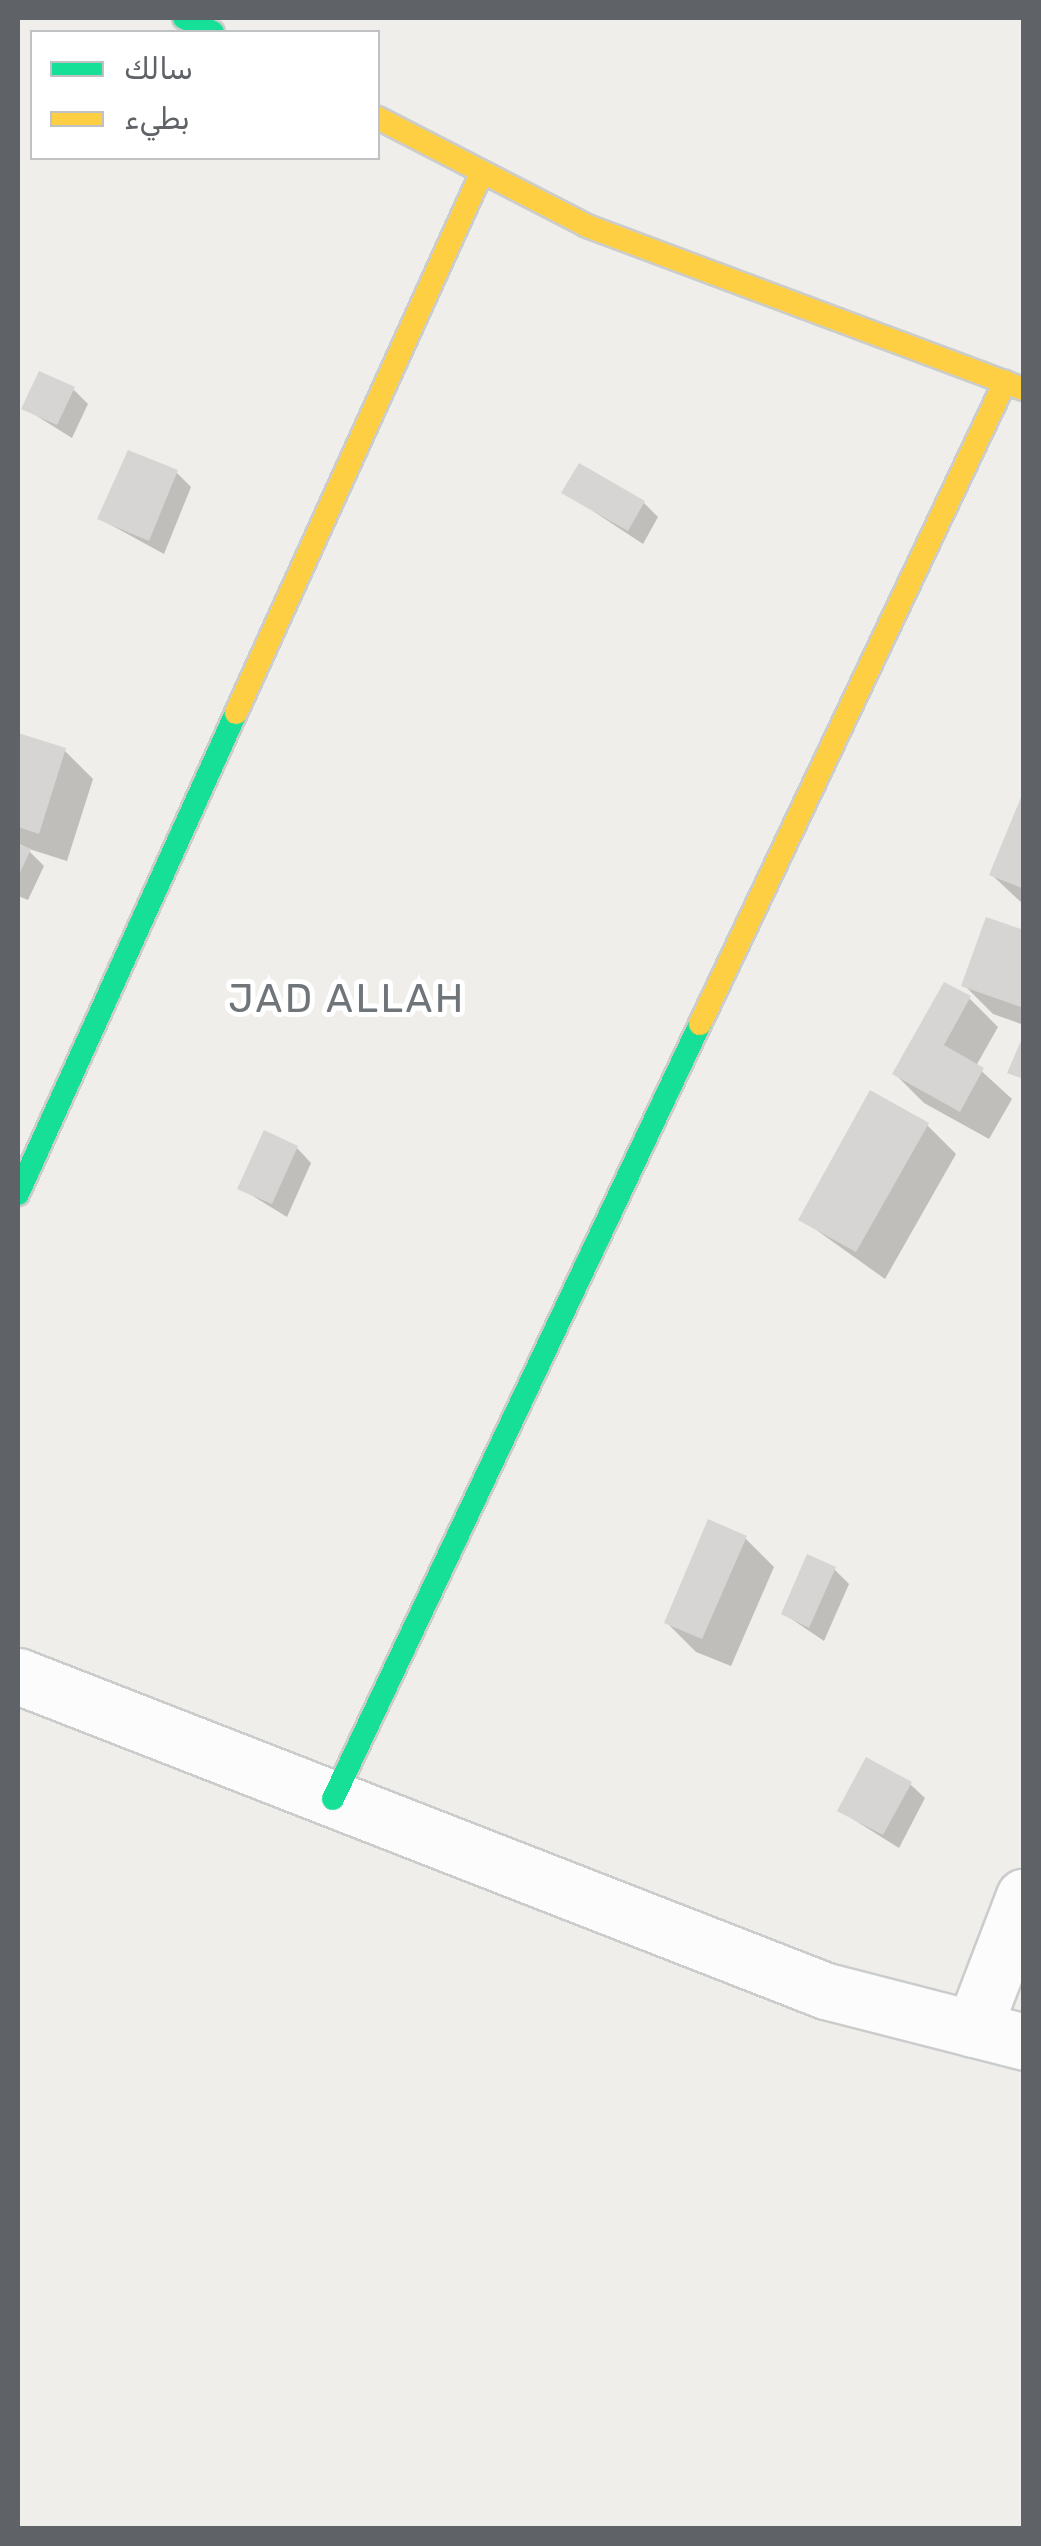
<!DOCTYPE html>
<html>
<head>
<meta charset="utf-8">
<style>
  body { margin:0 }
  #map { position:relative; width:1041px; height:2546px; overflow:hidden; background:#efeeea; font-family:Rubik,"Noto Naskh Arabic",sans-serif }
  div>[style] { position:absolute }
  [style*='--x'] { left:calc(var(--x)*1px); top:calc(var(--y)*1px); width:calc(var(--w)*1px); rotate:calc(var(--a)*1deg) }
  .shadow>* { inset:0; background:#0003 }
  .building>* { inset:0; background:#d6d5d3 }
  .roads { filter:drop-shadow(2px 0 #cbcccc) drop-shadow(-2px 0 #cbcccc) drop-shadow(0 2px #cbcccc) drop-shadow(0 -2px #cbcccc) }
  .street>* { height:55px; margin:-27.5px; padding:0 27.5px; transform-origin:27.5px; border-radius:27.5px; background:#fdfcfc }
  .fast>* { height:22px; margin:-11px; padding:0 11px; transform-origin:11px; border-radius:11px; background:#16e098 }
  .slow>* { height:22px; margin:-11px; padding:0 11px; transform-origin:11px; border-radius:11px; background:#ffcf43 }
  span { translate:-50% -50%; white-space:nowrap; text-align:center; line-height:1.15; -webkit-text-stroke:10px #fff; paint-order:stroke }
  .quarter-label { font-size:40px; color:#70757a; letter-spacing:2.5px }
  .frame { position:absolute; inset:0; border:20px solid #5f6368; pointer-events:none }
  .legend { position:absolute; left:30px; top:30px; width:350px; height:130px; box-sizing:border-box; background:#fff; border:2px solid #bfc1c3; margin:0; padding:12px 18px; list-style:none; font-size:30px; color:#5f6368 }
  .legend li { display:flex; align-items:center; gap:20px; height:50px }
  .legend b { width:50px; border:2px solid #bfc1c3 }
</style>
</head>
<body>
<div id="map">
  <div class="shadow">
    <div style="clip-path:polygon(73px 389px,88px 404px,72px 438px,24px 408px)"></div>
    <div style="clip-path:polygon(177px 473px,191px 487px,164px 554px,100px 519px)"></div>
    <div style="clip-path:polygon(564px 492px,644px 503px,658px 517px,643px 544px)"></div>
    <div style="clip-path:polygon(18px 736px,64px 750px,93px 779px,67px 861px,26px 848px,44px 866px,28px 900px,18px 896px)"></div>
    <div style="clip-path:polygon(1024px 796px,1024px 905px,992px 875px)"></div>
    <div style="clip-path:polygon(1024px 933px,1024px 1025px,993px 1014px,964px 985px)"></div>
    <div style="clip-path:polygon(969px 998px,998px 1027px,976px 1066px,1012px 1099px,989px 1139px,924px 1103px,895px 1074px)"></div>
    <div style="clip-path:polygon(927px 1125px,956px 1154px,885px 1279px,801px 1219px)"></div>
    <div style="clip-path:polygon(297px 1148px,311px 1163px,287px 1217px,240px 1188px)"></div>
    <div style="clip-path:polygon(745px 1538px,774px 1567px,731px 1666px,696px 1652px,667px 1623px)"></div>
    <div style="clip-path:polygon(834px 1569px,849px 1584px,824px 1641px,784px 1614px)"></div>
    <div style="clip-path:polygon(910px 1784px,925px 1798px,899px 1848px,840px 1811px)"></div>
  </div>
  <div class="building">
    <div style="clip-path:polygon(39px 371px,75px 387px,57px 425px,21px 409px)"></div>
    <div style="clip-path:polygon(128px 450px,178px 470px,149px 541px,97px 519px)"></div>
    <div style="clip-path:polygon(579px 463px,645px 501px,628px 531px,561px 493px)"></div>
    <div style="clip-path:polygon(18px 733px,66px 748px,39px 834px,18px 827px)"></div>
    <div style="clip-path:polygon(1024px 790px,1024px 889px,989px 875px)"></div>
    <div style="clip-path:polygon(18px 843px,31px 849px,18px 877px)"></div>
    <div style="clip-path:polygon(986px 917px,1024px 930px,1024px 1008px,961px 986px)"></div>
    <div style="clip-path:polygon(944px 982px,971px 996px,944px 1045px,984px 1068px,960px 1112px,892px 1074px)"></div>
    <div style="clip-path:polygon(1024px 1034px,1024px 1079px,1007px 1073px)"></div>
    <div style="clip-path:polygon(870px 1090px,929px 1123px,856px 1252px,798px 1220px)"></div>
    <div style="clip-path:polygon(264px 1130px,298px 1146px,272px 1204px,237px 1189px)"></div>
    <div style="clip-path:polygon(708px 1519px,747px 1536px,702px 1639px,664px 1623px)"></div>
    <div style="clip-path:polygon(807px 1554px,836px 1567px,809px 1628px,781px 1614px)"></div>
    <div style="clip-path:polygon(866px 1757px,912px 1782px,883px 1835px,837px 1811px)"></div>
  </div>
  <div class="roads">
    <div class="street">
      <div style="--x:18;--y:1676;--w:867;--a:21.3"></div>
      <div style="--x:826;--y:1991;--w:204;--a:14.4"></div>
      <div style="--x:973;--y:2029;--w:142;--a:-69"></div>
    </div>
    <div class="fast">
      <div style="--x:184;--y:18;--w:32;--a:26"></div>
      <div style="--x:18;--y:1194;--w:528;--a:-65.62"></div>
      <div style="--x:333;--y:1799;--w:858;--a:-64.66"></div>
    </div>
    <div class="slow">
      <div style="--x:378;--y:118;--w:235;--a:27.3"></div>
      <div style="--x:587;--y:226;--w:466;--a:20.5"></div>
      <div style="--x:236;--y:713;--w:594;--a:-65.55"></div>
      <div style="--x:700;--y:1024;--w:711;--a:-64.59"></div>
    </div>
  </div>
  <div class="quarter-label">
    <span style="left:347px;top:999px">JAD ALLAH</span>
  </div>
  <div class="frame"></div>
  <ul class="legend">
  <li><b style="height:12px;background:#16e098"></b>سالك</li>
  <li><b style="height:12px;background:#ffcf43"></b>بطيء</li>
  </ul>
</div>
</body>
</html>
